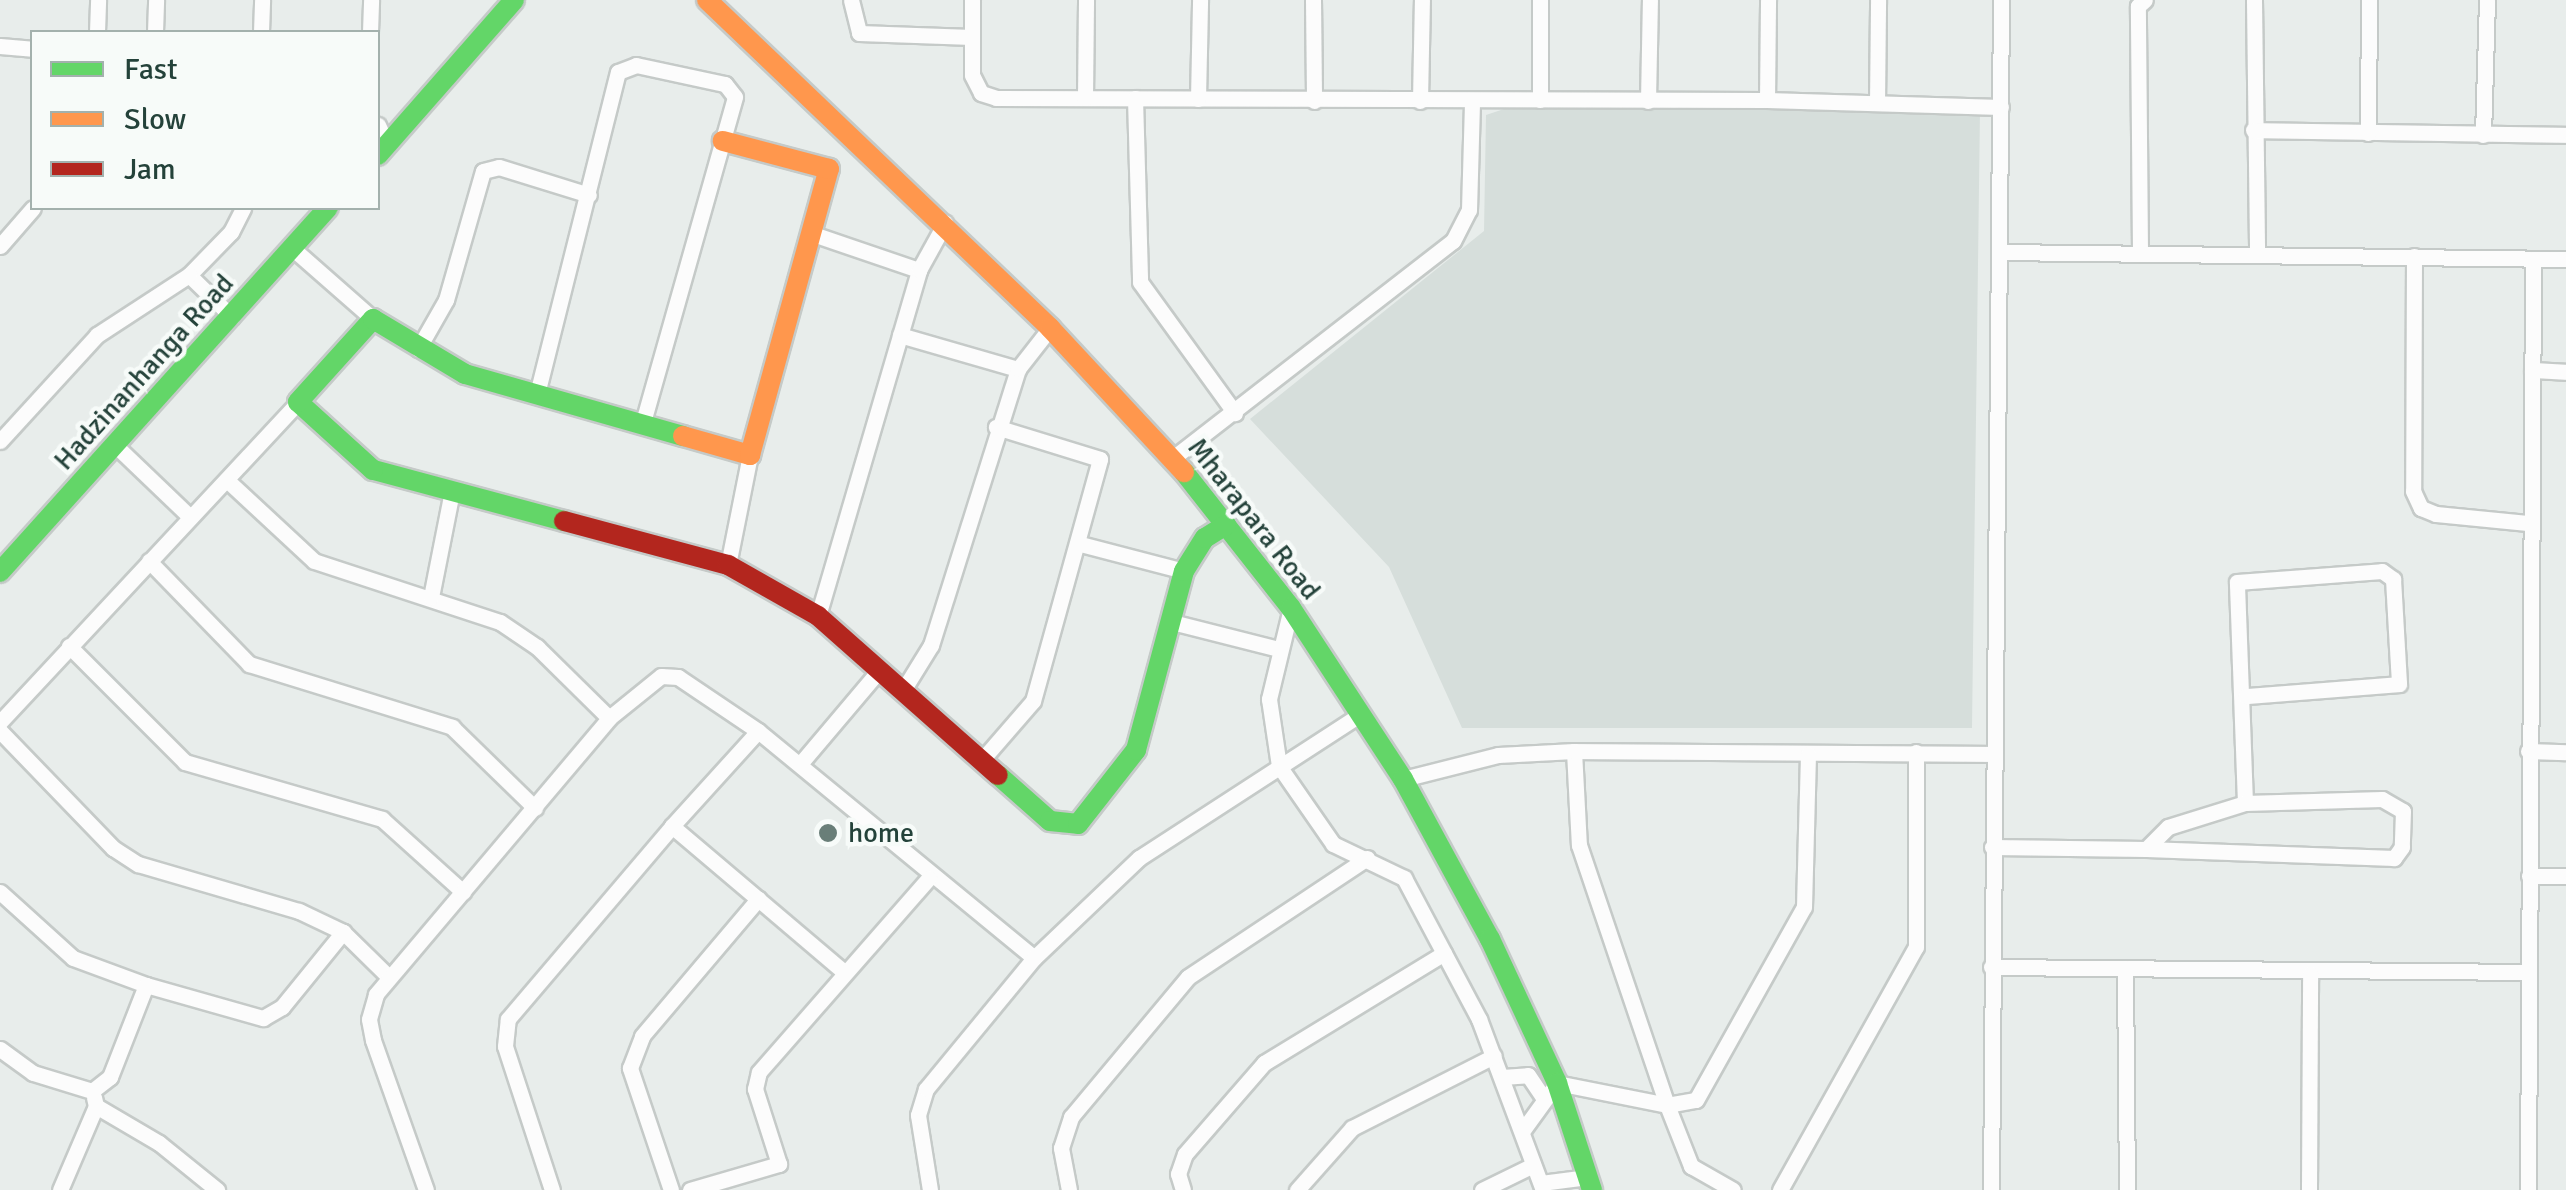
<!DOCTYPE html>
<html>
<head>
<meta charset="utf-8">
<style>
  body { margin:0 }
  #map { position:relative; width:2566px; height:1190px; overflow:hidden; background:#e8edeb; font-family:Signika,sans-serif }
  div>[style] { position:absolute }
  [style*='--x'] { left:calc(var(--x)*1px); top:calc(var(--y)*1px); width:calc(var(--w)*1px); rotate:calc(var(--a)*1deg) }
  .built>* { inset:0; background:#d6dedb }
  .roads { filter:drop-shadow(2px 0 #c5cac8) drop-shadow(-2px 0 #c5cac8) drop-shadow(0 2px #c5cac8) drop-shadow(0 -2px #c5cac8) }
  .street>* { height:15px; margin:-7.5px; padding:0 7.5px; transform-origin:7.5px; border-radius:7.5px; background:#fcfcfc }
  .fast>* { height:20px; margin:-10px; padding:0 10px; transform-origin:10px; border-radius:10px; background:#63d668 }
  .slow>* { height:20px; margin:-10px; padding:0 10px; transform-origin:10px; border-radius:10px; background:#ff974d }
  .jam>* { height:20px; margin:-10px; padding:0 10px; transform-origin:10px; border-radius:10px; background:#b3261e }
  .dots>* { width:28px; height:28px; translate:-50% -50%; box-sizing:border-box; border:5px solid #f7fbf9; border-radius:50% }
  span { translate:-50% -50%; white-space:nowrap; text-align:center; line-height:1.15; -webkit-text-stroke:9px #f7fbf9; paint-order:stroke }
  .street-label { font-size:28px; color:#24423a }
  .poi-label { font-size:28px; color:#24423a }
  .left { translate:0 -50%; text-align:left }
  .legend { position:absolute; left:30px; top:30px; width:350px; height:180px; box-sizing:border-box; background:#f7fbf9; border:2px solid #a3b1ad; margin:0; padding:12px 18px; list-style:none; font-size:30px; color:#24423a }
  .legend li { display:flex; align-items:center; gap:20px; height:50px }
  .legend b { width:50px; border:2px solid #a3b1ad }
</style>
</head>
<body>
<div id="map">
  <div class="built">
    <div style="clip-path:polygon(1507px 108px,1980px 110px,1972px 728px,1462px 728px,1389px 567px,1250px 419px,1484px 231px,1486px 115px)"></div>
  </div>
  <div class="roads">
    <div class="street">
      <div style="--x:851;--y:0;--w:34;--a:76"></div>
      <div style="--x:859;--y:33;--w:113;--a:2"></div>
      <div style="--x:972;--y:0;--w:75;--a:90"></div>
      <div style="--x:972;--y:75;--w:20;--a:63"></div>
      <div style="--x:981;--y:93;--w:16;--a:18"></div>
      <div style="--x:996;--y:98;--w:771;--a:0.15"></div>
      <div style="--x:1767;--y:100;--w:234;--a:1.7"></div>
      <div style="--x:1313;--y:0;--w:101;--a:89.4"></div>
      <div style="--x:2254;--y:0;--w:251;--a:89.3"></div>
      <div style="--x:97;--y:32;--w:32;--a:-88"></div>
      <div style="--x:155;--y:32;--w:32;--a:-88"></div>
      <div style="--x:261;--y:32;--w:32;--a:-88"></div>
      <div style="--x:370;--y:32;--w:32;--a:-88"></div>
      <div style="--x:0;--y:46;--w:32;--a:5"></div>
      <div style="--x:1085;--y:98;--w:98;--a:-89.4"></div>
      <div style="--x:1135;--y:98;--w:184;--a:88.4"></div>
      <div style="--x:1140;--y:282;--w:162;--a:54.1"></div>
      <div style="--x:1198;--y:99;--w:99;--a:-88.8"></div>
      <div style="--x:1540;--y:100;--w:100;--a:-90"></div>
      <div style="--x:1767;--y:100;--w:100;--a:-89.4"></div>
      <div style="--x:1420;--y:101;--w:101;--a:-88.9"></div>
      <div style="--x:1648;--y:101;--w:101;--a:-88.9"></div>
      <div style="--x:1877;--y:103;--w:103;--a:-89.4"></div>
      <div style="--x:378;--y:125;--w:21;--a:65"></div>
      <div style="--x:2253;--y:130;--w:313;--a:0.9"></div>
      <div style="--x:2368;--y:133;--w:133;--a:-89.6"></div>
      <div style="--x:2483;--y:135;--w:135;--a:-88.3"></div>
      <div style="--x:816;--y:235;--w:109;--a:18.8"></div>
      <div style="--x:0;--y:246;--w:50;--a:-49"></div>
      <div style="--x:291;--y:247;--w:109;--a:41.3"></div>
      <div style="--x:2140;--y:251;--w:245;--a:-90.5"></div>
      <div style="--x:2138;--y:6;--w:9;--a:-41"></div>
      <div style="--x:1999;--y:252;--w:567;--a:0.71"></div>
      <div style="--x:2414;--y:256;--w:235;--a:90.2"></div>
      <div style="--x:2413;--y:491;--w:19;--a:65"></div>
      <div style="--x:2421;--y:508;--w:16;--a:22"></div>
      <div style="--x:2436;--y:514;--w:92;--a:5.6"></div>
      <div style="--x:232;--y:317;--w:60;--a:-135.7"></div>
      <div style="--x:189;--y:275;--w:60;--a:-45.7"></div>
      <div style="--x:231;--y:232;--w:27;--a:-63"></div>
      <div style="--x:900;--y:335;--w:123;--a:16.1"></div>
      <div style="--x:418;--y:349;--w:56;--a:-60.3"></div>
      <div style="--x:446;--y:300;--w:134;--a:-74"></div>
      <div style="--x:483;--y:171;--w:16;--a:-14"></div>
      <div style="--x:499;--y:167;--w:94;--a:17.3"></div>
      <div style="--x:2532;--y:370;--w:34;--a:3"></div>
      <div style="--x:537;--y:394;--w:332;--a:-75.9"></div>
      <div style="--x:618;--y:72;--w:19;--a:-21"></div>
      <div style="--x:636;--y:65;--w:91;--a:12.1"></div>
      <div style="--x:725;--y:84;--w:16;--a:52"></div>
      <div style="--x:735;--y:97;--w:341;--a:105.8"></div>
      <div style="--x:0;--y:441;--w:144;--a:-47.5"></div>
      <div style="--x:97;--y:335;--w:110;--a:-33.1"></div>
      <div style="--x:115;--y:445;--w:104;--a:43.8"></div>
      <div style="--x:1173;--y:458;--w:354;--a:-37.8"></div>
      <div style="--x:1453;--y:241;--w:35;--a:-63"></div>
      <div style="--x:1469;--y:210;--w:110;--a:-88.4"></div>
      <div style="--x:228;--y:481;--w:117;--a:42.9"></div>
      <div style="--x:314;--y:561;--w:196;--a:18.2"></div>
      <div style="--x:500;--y:622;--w:45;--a:34"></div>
      <div style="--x:537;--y:647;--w:101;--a:44.6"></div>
      <div style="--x:1080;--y:544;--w:107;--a:14.6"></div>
      <div style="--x:149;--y:561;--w:144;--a:45.8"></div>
      <div style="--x:249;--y:664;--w:213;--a:17.2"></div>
      <div style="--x:452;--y:727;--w:116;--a:44.3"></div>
      <div style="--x:728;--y:565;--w:112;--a:-78.7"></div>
      <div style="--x:431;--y:597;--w:108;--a:-78.8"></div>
      <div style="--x:1291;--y:608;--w:94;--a:103.6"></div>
      <div style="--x:1269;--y:699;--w:68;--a:81.5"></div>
      <div style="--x:1279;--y:766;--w:95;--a:55.3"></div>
      <div style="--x:1333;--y:844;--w:79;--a:25.6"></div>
      <div style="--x:1404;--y:878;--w:160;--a:62"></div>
      <div style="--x:1479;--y:1019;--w:183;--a:69.5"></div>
      <div style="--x:818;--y:616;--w:360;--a:-73.7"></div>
      <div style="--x:919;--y:270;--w:54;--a:-61"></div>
      <div style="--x:1172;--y:622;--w:110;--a:14.2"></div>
      <div style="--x:69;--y:646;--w:164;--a:45"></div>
      <div style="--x:185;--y:762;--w:205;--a:16.1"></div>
      <div style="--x:382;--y:819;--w:109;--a:42"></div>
      <div style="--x:902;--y:692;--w:55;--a:-58.3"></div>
      <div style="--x:931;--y:645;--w:289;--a:-72.5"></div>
      <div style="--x:1018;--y:369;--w:52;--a:-52"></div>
      <div style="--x:0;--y:722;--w:437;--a:-47"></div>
      <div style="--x:0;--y:731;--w:163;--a:46"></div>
      <div style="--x:113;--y:848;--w:30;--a:33"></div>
      <div style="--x:138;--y:864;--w:168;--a:16.3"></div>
      <div style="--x:299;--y:911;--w:49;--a:25.5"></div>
      <div style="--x:1574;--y:751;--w:94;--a:87"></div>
      <div style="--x:1579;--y:845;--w:274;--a:71.3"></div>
      <div style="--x:1667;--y:1105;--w:66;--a:68.5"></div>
      <div style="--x:1691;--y:1166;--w:48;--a:29.7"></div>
      <div style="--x:2528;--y:751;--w:38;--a:2"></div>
      <div style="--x:981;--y:761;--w:79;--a:-49.1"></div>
      <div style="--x:1033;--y:701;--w:251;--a:-74.5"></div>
      <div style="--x:1100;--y:459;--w:109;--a:-162.9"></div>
      <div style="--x:800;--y:764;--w:119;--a:-49.8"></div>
      <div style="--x:1403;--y:779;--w:98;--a:-14.2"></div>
      <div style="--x:1498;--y:755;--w:76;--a:-3"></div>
      <div style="--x:1574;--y:751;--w:418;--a:0.4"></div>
      <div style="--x:2245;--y:803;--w:221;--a:-92.1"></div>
      <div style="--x:2237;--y:582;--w:145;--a:-4.3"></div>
      <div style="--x:2382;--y:571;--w:14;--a:36"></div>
      <div style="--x:2393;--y:579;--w:105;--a:86.7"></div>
      <div style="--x:2399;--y:684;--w:154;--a:175.5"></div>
      <div style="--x:1992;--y:847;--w:154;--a:0.7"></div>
      <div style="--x:2146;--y:849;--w:31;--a:-45"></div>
      <div style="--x:2168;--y:827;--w:81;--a:-17.3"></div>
      <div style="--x:2245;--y:803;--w:137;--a:-1.7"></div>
      <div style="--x:2382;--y:799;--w:24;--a:30"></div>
      <div style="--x:2403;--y:811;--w:36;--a:92"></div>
      <div style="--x:2402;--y:847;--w:14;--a:126"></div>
      <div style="--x:2394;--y:858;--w:248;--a:-177.9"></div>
      <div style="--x:2529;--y:876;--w:37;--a:0"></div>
      <div style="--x:0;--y:892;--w:98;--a:42.1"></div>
      <div style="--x:73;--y:958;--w:78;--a:20.3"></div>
      <div style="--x:146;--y:985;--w:99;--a:111.4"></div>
      <div style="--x:110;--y:1077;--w:23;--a:142"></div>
      <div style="--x:92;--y:1091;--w:62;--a:-163"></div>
      <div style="--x:33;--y:1073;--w:41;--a:-144"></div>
      <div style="--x:758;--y:899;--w:113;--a:40.3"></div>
      <div style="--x:1991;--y:967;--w:538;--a:0.53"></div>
      <div style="--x:2125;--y:968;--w:222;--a:89.5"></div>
      <div style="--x:146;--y:985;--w:122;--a:15.8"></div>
      <div style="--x:263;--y:1018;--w:22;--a:-30"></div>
      <div style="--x:282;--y:1007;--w:97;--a:-50.9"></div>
      <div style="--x:343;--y:932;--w:64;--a:44.4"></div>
      <div style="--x:1502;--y:1077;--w:26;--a:-4"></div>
      <div style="--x:1528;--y:1075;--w:25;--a:56"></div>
      <div style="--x:96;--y:1106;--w:73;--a:30.4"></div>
      <div style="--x:159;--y:1143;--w:75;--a:39"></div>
      <div style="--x:1523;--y:1130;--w:58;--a:-54.1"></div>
      <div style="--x:1557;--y:1083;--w:112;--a:11.3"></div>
      <div style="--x:1667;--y:1105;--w:29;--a:-10"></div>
      <div style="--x:1696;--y:1100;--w:221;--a:-60.8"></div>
      <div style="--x:1804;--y:907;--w:153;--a:-88.5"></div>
      <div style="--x:1541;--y:1183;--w:47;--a:-7.3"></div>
      <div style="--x:60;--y:1190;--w:91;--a:-66.8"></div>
      <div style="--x:96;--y:1106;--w:9;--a:-103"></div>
      <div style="--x:426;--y:1190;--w:159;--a:-109.5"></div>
      <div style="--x:373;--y:1040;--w:21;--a:-101"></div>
      <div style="--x:369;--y:1019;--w:26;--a:-74"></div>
      <div style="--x:376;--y:994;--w:361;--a:-49.8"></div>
      <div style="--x:609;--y:718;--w:67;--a:-38.9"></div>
      <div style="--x:661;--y:676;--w:17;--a:3"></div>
      <div style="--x:678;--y:677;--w:97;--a:34"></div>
      <div style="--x:758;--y:731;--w:357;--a:39.4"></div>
      <div style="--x:552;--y:1190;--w:151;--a:-108.1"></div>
      <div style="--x:505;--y:1046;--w:27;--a:-84"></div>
      <div style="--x:508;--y:1019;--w:253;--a:-49.6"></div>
      <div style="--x:671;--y:1190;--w:129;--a:-108.6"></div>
      <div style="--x:630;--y:1068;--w:34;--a:-69"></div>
      <div style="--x:642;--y:1036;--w:180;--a:-49.7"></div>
      <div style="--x:758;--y:899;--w:113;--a:-139.7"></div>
      <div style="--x:672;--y:826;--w:128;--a:-47.8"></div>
      <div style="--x:690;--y:1190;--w:93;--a:-16.3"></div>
      <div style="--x:779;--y:1164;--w:79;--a:-107.7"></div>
      <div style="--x:755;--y:1089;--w:17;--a:-77"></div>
      <div style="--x:759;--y:1072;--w:258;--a:-48.8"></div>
      <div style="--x:930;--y:1190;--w:76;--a:-99.1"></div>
      <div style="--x:918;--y:1115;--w:27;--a:-73"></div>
      <div style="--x:926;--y:1089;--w:170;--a:-50.5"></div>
      <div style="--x:1034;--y:958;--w:145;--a:-43.6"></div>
      <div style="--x:1139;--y:858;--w:265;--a:-33"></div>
      <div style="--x:1069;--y:1190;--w:43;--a:-100.8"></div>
      <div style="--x:1061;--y:1148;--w:33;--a:-72"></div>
      <div style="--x:1071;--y:1117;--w:182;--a:-50.1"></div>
      <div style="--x:1188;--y:977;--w:215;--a:-33.6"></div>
      <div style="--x:1183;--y:1190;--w:17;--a:-107"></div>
      <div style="--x:1178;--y:1174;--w:21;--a:-71"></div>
      <div style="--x:1185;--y:1154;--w:121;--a:-49"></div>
      <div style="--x:1264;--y:1063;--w:211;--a:-31.4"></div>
      <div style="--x:1297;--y:1190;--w:83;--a:-48.4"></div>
      <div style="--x:1352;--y:1128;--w:159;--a:-26.9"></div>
      <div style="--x:1482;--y:1190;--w:57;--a:-26.1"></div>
      <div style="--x:1780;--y:1190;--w:278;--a:-60.8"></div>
      <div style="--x:1916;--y:947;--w:195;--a:-90"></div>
      <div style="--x:1991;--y:1190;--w:1190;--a:-89.52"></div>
      <div style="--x:2309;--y:1190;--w:216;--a:-89.7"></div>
      <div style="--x:2528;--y:1190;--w:931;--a:-89.69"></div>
    </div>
    <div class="fast">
      <div style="--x:378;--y:155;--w:206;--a:-48.7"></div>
      <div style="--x:1184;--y:472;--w:173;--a:51.8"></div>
      <div style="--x:1291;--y:608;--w:204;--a:56.8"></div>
      <div style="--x:1403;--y:779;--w:182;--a:61.5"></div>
      <div style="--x:1490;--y:939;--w:159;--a:65"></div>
      <div style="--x:1557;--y:1083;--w:113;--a:71.9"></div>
      <div style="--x:564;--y:521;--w:198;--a:-165"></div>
      <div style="--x:373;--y:470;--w:101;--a:-137.8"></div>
      <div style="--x:298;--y:402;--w:112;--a:-47.9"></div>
      <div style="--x:373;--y:319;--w:107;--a:30.9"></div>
      <div style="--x:465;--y:374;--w:227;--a:15.9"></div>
      <div style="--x:0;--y:572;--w:490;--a:-48"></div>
      <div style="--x:998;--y:775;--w:69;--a:41.5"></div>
      <div style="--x:1050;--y:821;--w:28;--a:6"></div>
      <div style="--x:1078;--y:824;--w:94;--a:-51.9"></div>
      <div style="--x:1136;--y:750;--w:185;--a:-75"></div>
      <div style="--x:1184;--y:571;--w:39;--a:-58"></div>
      <div style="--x:1205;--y:538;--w:25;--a:-32"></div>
    </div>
    <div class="slow">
      <div style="--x:707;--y:0;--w:475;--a:43.7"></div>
      <div style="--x:1050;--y:328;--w:197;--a:47.1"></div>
      <div style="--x:683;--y:436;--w:70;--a:15.8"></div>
      <div style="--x:750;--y:455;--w:297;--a:-74.6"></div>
      <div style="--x:829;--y:169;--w:110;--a:-165.2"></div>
    </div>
    <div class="jam">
      <div style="--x:564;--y:521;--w:170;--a:15"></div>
      <div style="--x:728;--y:565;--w:103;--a:29.5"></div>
      <div style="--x:818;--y:616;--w:240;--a:41.5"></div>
    </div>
  </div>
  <div class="dots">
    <div style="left:828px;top:833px;background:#697e78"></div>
  </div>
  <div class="street-label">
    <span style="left:144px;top:372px;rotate:-48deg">Hadzinanhanga Road</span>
    <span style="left:1254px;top:519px;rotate:52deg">Mharapara Road</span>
  </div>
  <div class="poi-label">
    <span class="left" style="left:848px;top:833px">home</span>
  </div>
  <ul class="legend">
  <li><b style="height:12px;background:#63d668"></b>Fast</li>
  <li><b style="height:12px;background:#ff974d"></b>Slow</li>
  <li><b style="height:12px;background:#b3261e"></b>Jam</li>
  </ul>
</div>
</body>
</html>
